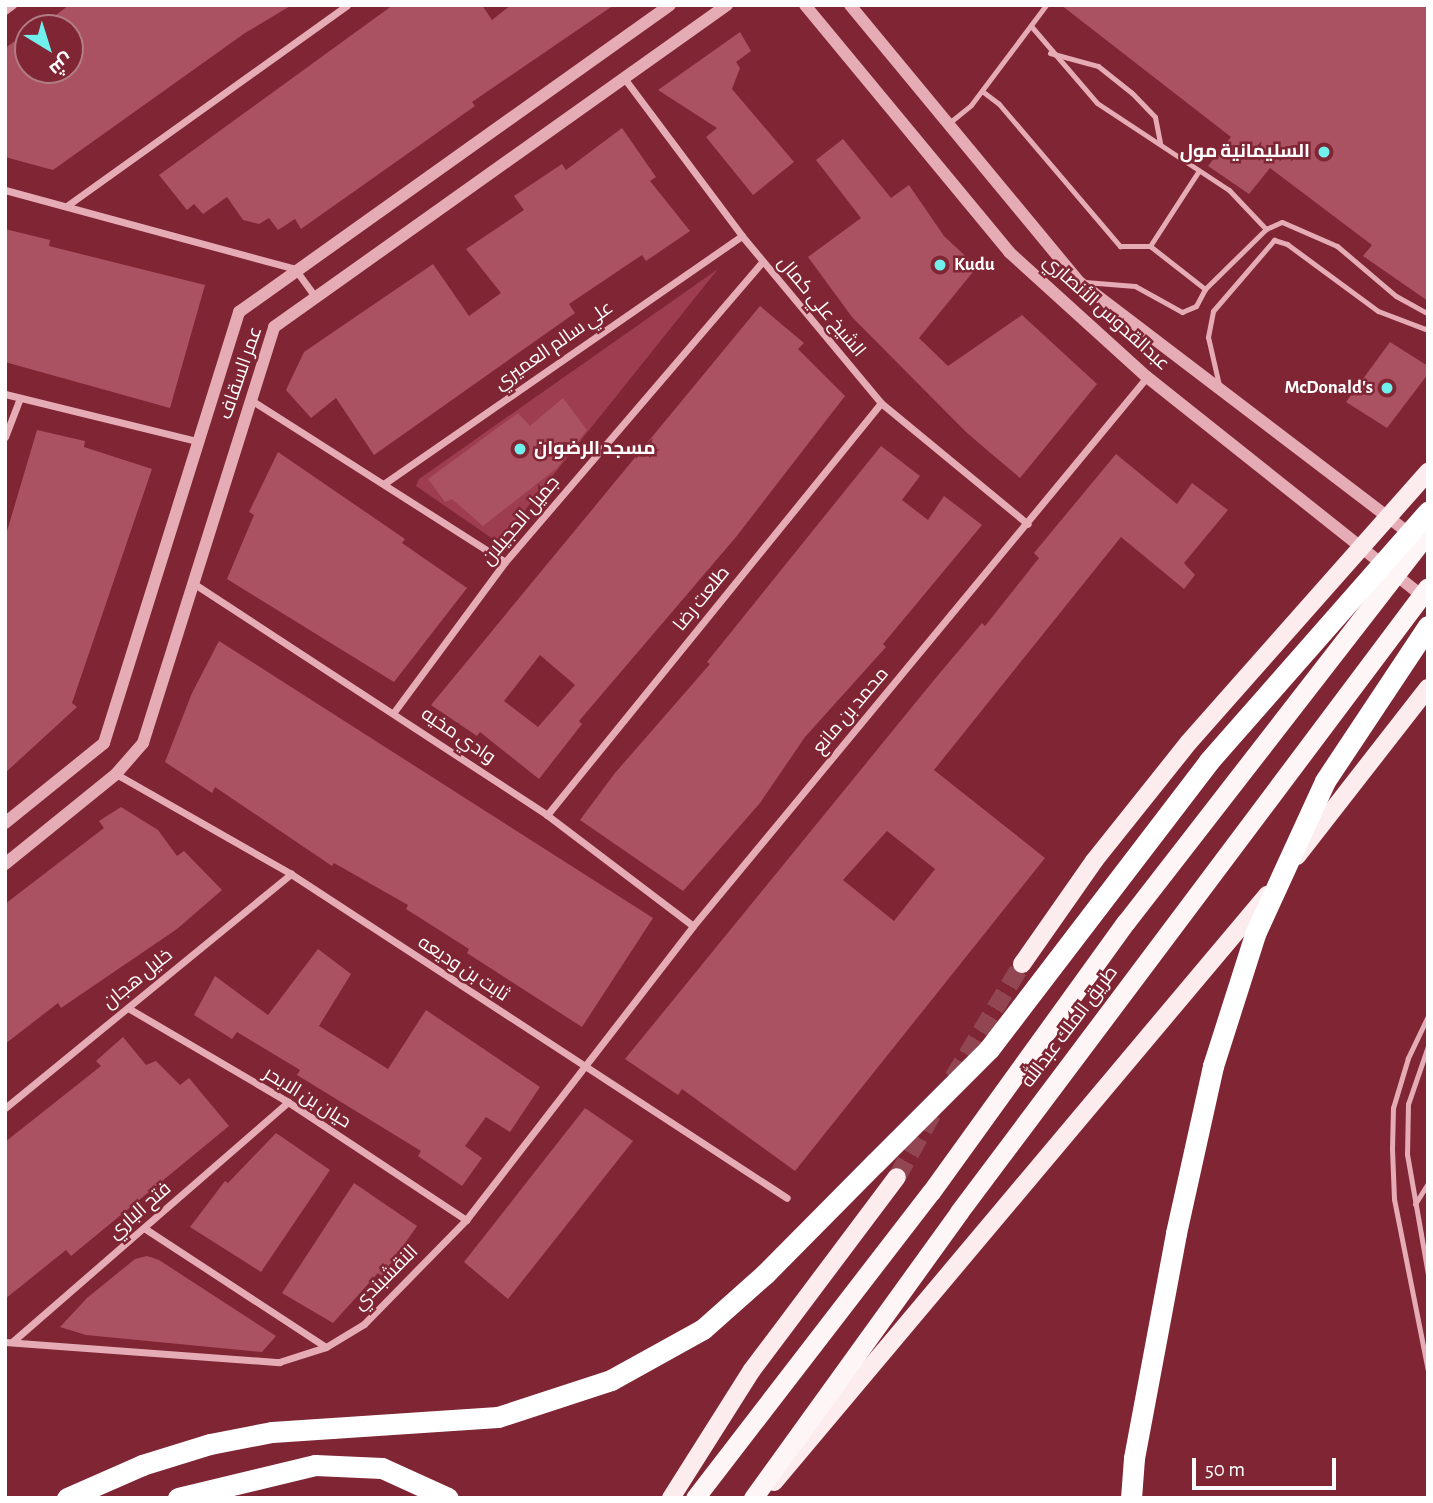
<!DOCTYPE html>
<html>
<head>
<meta charset="utf-8">
<style>
  body { margin:0 }
  #map { position:relative; width:1433px; height:1503px; overflow:hidden; background:#7f2534; font-family:"Alegreya Sans",Cairo,sans-serif }
  div>[style] { position:absolute }
  [style*='--x'] { left:calc(var(--x)*1px); top:calc(var(--y)*1px); width:calc(var(--w)*1px); rotate:calc(var(--a)*1deg) }
  .green>* { inset:0; background:#9e3d4f }
  .building>* { inset:0; background:#aa5262 }
  .primary-tunnel>* { height:18px; margin-top:-9px; transform-origin:0; background:repeating-linear-gradient(90deg,#924652 0 18px,transparent 0 27px) }
  .service>* { height:5px; margin:-2.5px; padding:0 2.5px; transform-origin:2.5px; border-radius:2.5px; background:#e6acb6 }
  .minor>* { height:7px; margin:-3.5px; padding:0 3.5px; transform-origin:3.5px; border-radius:3.5px; background:#e6acb6 }
  .tertiary>* { height:12px; margin:-6px; padding:0 6px; transform-origin:6px; border-radius:6px; background:#e6acb6 }
  .primary>* { height:18px; margin:-9px; padding:0 9px; transform-origin:9px; border-radius:9px; background:#fdecee }
  .trunk>* { height:19px; margin:-9.5px; padding:0 9.5px; transform-origin:9.5px; border-radius:9.5px; background:#fef6f6 }
  .motorway>* { height:21px; margin:-10.5px; padding:0 10.5px; transform-origin:10.5px; border-radius:10.5px; background:#fff }
  .trunk-bridge>* { height:19px; margin:-9.5px; padding:0 9.5px; transform-origin:9.5px; border-radius:9.5px; background:#fef6f6 }
  .motorway-bridge>* { height:21px; margin:-10.5px; padding:0 10.5px; transform-origin:10.5px; border-radius:10.5px; background:#fff }
  .dots>* { width:19px; height:19px; translate:-50% -50%; box-sizing:border-box; border:4px solid #7f2534; border-radius:50% }
  span { translate:-50% -50%; white-space:nowrap; text-align:center; line-height:1.15; -webkit-text-stroke:5px #7f2534; paint-order:stroke }
  .poi-label { font-size:19px; color:#fff; font-weight:700 }
  .right { translate:-100% -50%; text-align:right }
  .left { translate:0 -50%; text-align:left }
  .street-label { font-size:19px; color:#fff }
  .frame { position:absolute; inset:0; border:7px solid #fff; pointer-events:none }
  .north { position:absolute; left:14px; top:14px; width:70px; height:70px; box-sizing:border-box; background:#7f2534; border:2px solid #b27c85; border-radius:50%; rotate:142deg; font-size:19px; font-weight:700; line-height:28px; text-align:center; color:#fff }
  .north::after { content:''; display:block; margin:auto; width:24px; height:32px; background:#70efec; clip-path:polygon(50% 0,100% 100%,50% 72%,0 100%) }
  .scale { position:absolute; left:1192px; top:1458px; width:144px; height:32px; box-sizing:border-box; border:4px solid #fff; border-top:0; padding-left:9px; font-size:21px; line-height:24px; white-space:nowrap; color:#fff; -webkit-text-stroke:5px #7f2534; paint-order:stroke }
</style>
</head>
<body>
<div id="map">
  <div class="green">
    <div style="clip-path:polygon(718px 269px,502px 539px,493px 539px,416px 486px,419px 479px)"></div>
  </div>
  <div class="building">
    <div style="clip-path:polygon(69px 5px,292px 5px,245px 33px,53px 170px,5px 157px,5px 48px,28px 32px,28px 70px,70px 70px,70px 28px,39px 28px)"></div>
    <div style="clip-path:polygon(393px 5px,482px 5px,492px 20px,511px 5px,614px 5px,472px 102px,475px 106px,301px 229px,295px 219px,278px 230px,269px 218px,259px 224px,243px 220px,227px 197px,203px 214px,194px 204px,187px 210px,159px 175px)"></div>
    <div style="clip-path:polygon(1061px 5px,1428px 5px,1428px 301px,1363px 256px,1372px 245px,1270px 168px,1249px 194px,1208px 166px,1231px 137px)"></div>
    <div style="clip-path:polygon(740px 32px,751px 51px,736px 62px,740px 68px,732px 89px,794px 162px,753px 195px,706px 137px,717px 128px,658px 90px)"></div>
    <div style="clip-path:polygon(622px 128px,656px 177px,650px 181px,690px 231px,646px 261px,642px 255px,569px 304px,575px 313px,374px 455px,336px 398px,311px 418px,286px 390px,304px 352px,433px 264px,469px 316px,501px 293px,466px 249px,524px 210px,514px 196px,562px 164px,566px 170px)"></div>
    <div style="clip-path:polygon(843px 139px,891px 198px,909px 185px,944px 236px,977px 267px,919px 338px,948px 366px,1022px 315px,1097px 384px,1020px 478px,967px 433px,852px 317px,808px 257px,861px 218px,816px 160px)"></div>
    <div style="clip-path:polygon(5px 229px,50px 240px,49px 246px,205px 285px,170px 408px,5px 362px)"></div>
    <div style="clip-path:polygon(evenodd,760px 306px,804px 343px,798px 349px,845px 396px,736px 537px,579px 721px,582px 724px,539px 779px,480px 732px,477px 736px,431px 705px,760px 306px,540px 655px,575px 685px,538px 727px,504px 701px,540px 655px)"></div>
    <div style="clip-path:polygon(1390px 342px,1428px 366px,1428px 374px,1387px 428px,1346px 402px)"></div>
    <div style="clip-path:polygon(563px 398px,587px 430px,557px 468px,483px 526px,452px 499px,445px 502px,428px 479px,518px 413px,530px 426px)"></div>
    <div style="clip-path:polygon(37px 430px,85px 441px,84px 447px,152px 469px,72px 703px,77px 707px,5px 773px,5px 538px)"></div>
    <div style="clip-path:polygon(881px 446px,920px 476px,902px 500px,928px 520px,944px 496px,982px 525px,883px 644px,886px 647px,805px 737px,760px 803px,683px 891px,580px 820px,615px 773px,710px 664px,707px 662px)"></div>
    <div style="clip-path:polygon(278px 452px,405px 539px,402px 543px,467px 588px,394px 682px,227px 579px,254px 515px,249px 512px)"></div>
    <div style="clip-path:polygon(evenodd,1116px 454px,1177px 504px,1192px 483px,1228px 510px,1184px 563px,1195px 575px,1184px 589px,1121px 537px,934px 770px,1045px 858px,795px 1171px,682px 1089px,678px 1095px,625px 1059px,934px 680px,982px 623px,985px 626px,1039px 558px,1034px 553px,1116px 454px,887px 831px,935px 869px,894px 921px,843px 880px,887px 831px)"></div>
    <div style="clip-path:polygon(219px 641px,653px 918px,582px 1027px,467px 953px,469px 949px,406px 909px,408px 905px,334px 863px,332px 866px,215px 787px,212px 793px,165px 762px,192px 693px)"></div>
    <div style="clip-path:polygon(121px 807px,158px 830px,177px 856px,184px 851px,222px 890px,177px 929px,61px 1008px,58px 1003px,5px 1044px,5px 904px,104px 828px,99px 821px)"></div>
    <div style="clip-path:polygon(318px 949px,351px 974px,319px 1026px,388px 1069px,426px 1010px,540px 1087px,510px 1132px,486px 1117px,465px 1146px,482px 1158px,462px 1186px,418px 1156px,421px 1151px,297px 1075px,300px 1070px,237px 1032px,232px 1039px,194px 1015px,215px 976px,268px 1015px)"></div>
    <div style="clip-path:polygon(123px 1037px,146px 1065px,156px 1061px,180px 1085px,189px 1078px,229px 1126px,71px 1256px,66px 1250px,5px 1299px,5px 1142px,101px 1066px,96px 1061px)"></div>
    <div style="clip-path:polygon(585px 1108px,633px 1141px,508px 1299px,464px 1262px)"></div>
    <div style="clip-path:polygon(276px 1133px,330px 1170px,261px 1272px,190px 1227px,225px 1181px,228px 1183px)"></div>
    <div style="clip-path:polygon(354px 1183px,417px 1226px,382px 1276px,378px 1273px,333px 1323px,282px 1293px)"></div>
    <div style="clip-path:polygon(147px 1256px,159px 1260px,276px 1336px,262px 1352px,86px 1335px,60px 1327px,87px 1298px,135px 1259px)"></div>
  </div>
  <div class="primary-tunnel">
    <div style="--x:953;--y:1078;--w:133;--a:-58.8"></div>
    <div style="--x:897;--y:1177;--w:76;--a:-60.7"></div>
  </div>
  <div class="service">
    <div style="--x:1031;--y:26;--w:101;--a:49.4"></div>
    <div style="--x:1097;--y:103;--w:158;--a:33.4"></div>
    <div style="--x:1229;--y:190;--w:54;--a:46.5"></div>
    <div style="--x:1050;--y:53;--w:50;--a:15.2"></div>
    <div style="--x:1098;--y:66;--w:43;--a:38.5"></div>
    <div style="--x:1132;--y:93;--w:33;--a:46"></div>
    <div style="--x:1155;--y:117;--w:26;--a:79"></div>
    <div style="--x:982;--y:91;--w:21;--a:37"></div>
    <div style="--x:999;--y:104;--w:187;--a:49.6"></div>
    <div style="--x:1120;--y:246;--w:30;--a:0"></div>
    <div style="--x:1150;--y:246;--w:70;--a:38"></div>
    <div style="--x:949;--y:123;--w:28;--a:-39"></div>
    <div style="--x:971;--y:105;--w:125;--a:-53.1"></div>
    <div style="--x:1150;--y:246;--w:88;--a:-57"></div>
    <div style="--x:1085;--y:282;--w:50;--a:4.6"></div>
    <div style="--x:1135;--y:286;--w:54;--a:29"></div>
    <div style="--x:1182;--y:312;--w:15;--a:-23"></div>
    <div style="--x:1196;--y:306;--w:19;--a:-62"></div>
    <div style="--x:1205;--y:289;--w:86;--a:-44.5"></div>
    <div style="--x:1266;--y:229;--w:17;--a:-24"></div>
    <div style="--x:1282;--y:222;--w:60;--a:23.6"></div>
    <div style="--x:1337;--y:246;--w:77;--a:40.3"></div>
    <div style="--x:1396;--y:296;--w:37;--a:29"></div>
    <div style="--x:1219;--y:385;--w:49;--a:-102.9"></div>
    <div style="--x:1208;--y:337;--w:26;--a:-79"></div>
    <div style="--x:1213;--y:311;--w:94;--a:-49.3"></div>
    <div style="--x:1274;--y:240;--w:14;--a:17"></div>
    <div style="--x:1287;--y:244;--w:113;--a:36.4"></div>
    <div style="--x:1378;--y:311;--w:53;--a:20.8"></div>
    <div style="--x:1428;--y:1016;--w:47;--a:115.5"></div>
    <div style="--x:1408;--y:1058;--w:52;--a:106.7"></div>
    <div style="--x:1393;--y:1108;--w:41;--a:91.4"></div>
    <div style="--x:1392;--y:1149;--w:50;--a:87.7"></div>
    <div style="--x:1394;--y:1199;--w:174;--a:78.8"></div>
    <div style="--x:1428;--y:1046;--w:61;--a:109"></div>
    <div style="--x:1408;--y:1104;--w:50;--a:91.1"></div>
    <div style="--x:1407;--y:1154;--w:122;--a:80.1"></div>
    <div style="--x:1415;--y:1204;--w:25;--a:-58"></div>
  </div>
  <div class="minor">
    <div style="--x:5;--y:11;--w:10;--a:-37"></div>
    <div style="--x:624;--y:78;--w:197;--a:53.2"></div>
    <div style="--x:742;--y:236;--w:217;--a:50.2"></div>
    <div style="--x:881;--y:403;--w:190;--a:39.5"></div>
    <div style="--x:5;--y:190;--w:301;--a:15.2"></div>
    <div style="--x:295;--y:269;--w:32;--a:54"></div>
    <div style="--x:68;--y:205;--w:343;--a:-35.6"></div>
    <div style="--x:5;--y:394;--w:201;--a:13.8"></div>
    <div style="--x:251;--y:400;--w:301;--a:32.5"></div>
    <div style="--x:5;--y:437;--w:42;--a:-69"></div>
    <div style="--x:385;--y:483;--w:434;--a:-34.7"></div>
    <div style="--x:196;--y:585;--w:420;--a:33.2"></div>
    <div style="--x:547;--y:815;--w:183;--a:37.2"></div>
    <div style="--x:394;--y:712;--w:187;--a:-53.5"></div>
    <div style="--x:505;--y:562;--w:396;--a:-49.4"></div>
    <div style="--x:116;--y:774;--w:202;--a:29.7"></div>
    <div style="--x:291;--y:874;--w:592;--a:33.15"></div>
    <div style="--x:547;--y:815;--w:530;--a:-50.97"></div>
    <div style="--x:128;--y:1008;--w:186;--a:30.4"></div>
    <div style="--x:288;--y:1102;--w:214;--a:33.5"></div>
    <div style="--x:5;--y:1108;--w:370;--a:-39.3"></div>
    <div style="--x:144;--y:1228;--w:217;--a:33.2"></div>
    <div style="--x:5;--y:1342;--w:275;--a:4.2"></div>
    <div style="--x:279;--y:1362;--w:49;--a:-17.7"></div>
    <div style="--x:326;--y:1347;--w:44;--a:-31.2"></div>
    <div style="--x:364;--y:1324;--w:146;--a:-45.6"></div>
    <div style="--x:466;--y:1220;--w:371;--a:-52.3"></div>
    <div style="--x:693;--y:926;--w:712;--a:-50.41"></div>
    <div style="--x:12;--y:1342;--w:366;--a:-41"></div>
  </div>
  <div class="tertiary">
    <div style="--x:805;--y:5;--w:320;--a:50.4"></div>
    <div style="--x:1009;--y:252;--w:186;--a:42.2"></div>
    <div style="--x:1147;--y:377;--w:358;--a:38.5"></div>
    <div style="--x:850;--y:5;--w:358;--a:50.4"></div>
    <div style="--x:1078;--y:281;--w:422;--a:37.3"></div>
    <div style="--x:5;--y:823;--w:127;--a:-38.9"></div>
    <div style="--x:104;--y:743;--w:452;--a:-72.6"></div>
    <div style="--x:239;--y:312;--w:529;--a:-35.46"></div>
    <div style="--x:5;--y:864;--w:143;--a:-39"></div>
    <div style="--x:116;--y:774;--w:41;--a:-48.9"></div>
    <div style="--x:143;--y:743;--w:436;--a:-72.5"></div>
    <div style="--x:274;--y:327;--w:556;--a:-35.41"></div>
  </div>
  <div class="primary">
    <div style="--x:1297;--y:856;--w:213;--a:-52.1"></div>
    <div style="--x:1022;--y:964;--w:126;--a:-55"></div>
    <div style="--x:1094;--y:861;--w:152;--a:-51.4"></div>
    <div style="--x:1189;--y:742;--w:361;--a:-48.5"></div>
    <div style="--x:774;--y:1482;--w:767;--a:-49.97"></div>
    <div style="--x:671;--y:1498;--w:151;--a:-57.7"></div>
    <div style="--x:752;--y:1370;--w:241;--a:-53.1"></div>
  </div>
  <div class="trunk">
    <div style="--x:695;--y:1498;--w:386;--a:-52.4"></div>
    <div style="--x:753;--y:1498;--w:352;--a:-54.2"></div>
  </div>
  <div class="motorway">
    <div style="--x:67;--y:1498;--w:82;--a:-23.7"></div>
    <div style="--x:142;--y:1465;--w:71;--a:-17.2"></div>
    <div style="--x:210;--y:1444;--w:63;--a:-11"></div>
    <div style="--x:272;--y:1432;--w:226;--a:-3.8"></div>
    <div style="--x:498;--y:1417;--w:119;--a:-18.1"></div>
    <div style="--x:611;--y:1380;--w:105;--a:-29"></div>
    <div style="--x:703;--y:1329;--w:83;--a:-41.6"></div>
    <div style="--x:765;--y:1274;--w:156;--a:-45.3"></div>
    <div style="--x:178;--y:1498;--w:141;--a:-13.5"></div>
    <div style="--x:315;--y:1465;--w:67;--a:2.6"></div>
    <div style="--x:382;--y:1468;--w:72;--a:24.4"></div>
    <div style="--x:1131;--y:1498;--w:40;--a:-85.7"></div>
    <div style="--x:1134;--y:1458;--w:229;--a:-79.4"></div>
    <div style="--x:1176;--y:1233;--w:171;--a:-77.5"></div>
  </div>
  <div class="trunk-bridge">
    <div style="--x:931;--y:1192;--w:333;--a:-54.2"></div>
    <div style="--x:1126;--y:922;--w:492;--a:-52.2"></div>
    <div style="--x:959;--y:1212;--w:781;--a:-53.12"></div>
  </div>
  <div class="motorway-bridge">
    <div style="--x:1213;--y:1066;--w:139;--a:-72.3"></div>
    <div style="--x:1255;--y:934;--w:168;--a:-65.4"></div>
    <div style="--x:1325;--y:781;--w:186;--a:-56.4"></div>
    <div style="--x:875;--y:1163;--w:161;--a:-45"></div>
    <div style="--x:989;--y:1049;--w:362;--a:-52.6"></div>
    <div style="--x:1209;--y:761;--w:332;--a:-48.7"></div>
  </div>
  <div class="dots">
    <div style="left:1324px;top:152px;background:#70efec"></div>
    <div style="left:940px;top:265px;background:#70efec"></div>
    <div style="left:1387px;top:388px;background:#70efec"></div>
    <div style="left:520px;top:449px;background:#70efec"></div>
  </div>
  <div class="poi-label">
    <span class="right" style="left:1310px;top:152px">السليمانية مول</span>
    <span class="left" style="left:954px;top:265px">Kudu</span>
    <span class="right" style="left:1373px;top:388px">McDonald's</span>
    <span class="left" style="left:534px;top:449px">مسجد الرضوان</span>
  </div>
  <div class="street-label">
    <span style="left:821px;top:307px;rotate:50deg">الشيخ علي كمال</span>
    <span style="left:1106px;top:313px;rotate:42deg">عبدالقدوس الأنصاري</span>
    <span style="left:554px;top:346px;rotate:-35deg">علي سالم العميري</span>
    <span style="left:241px;top:373px;rotate:-71deg">عمر السقاف</span>
    <span style="left:521px;top:521px;rotate:-50deg">جميل الحجيلان</span>
    <span style="left:702px;top:599px;rotate:-51deg">طلعت رضا</span>
    <span style="left:851px;top:711px;rotate:-50deg">محمد بن مانع</span>
    <span style="left:458px;top:736px;rotate:34deg">وادي مخيه</span>
    <span style="left:463px;top:969px;rotate:33deg">ثابت بن وديعه</span>
    <span style="left:138px;top:979px;rotate:-39deg">خليل هجان</span>
    <span style="left:1070px;top:1027px;rotate:-53deg">طريق الملك عبدالله</span>
    <span style="left:307px;top:1098px;rotate:32deg">حيان بن الابحر</span>
    <span style="left:140px;top:1211px;rotate:-41deg">فتح الباري</span>
    <span style="left:386px;top:1278px;rotate:-45deg">النقشبندي</span>
  </div>
  <div class="frame"></div>
  <div class="north">ش</div>
  <div class="scale">50 m</div>
</div>
</body>
</html>
